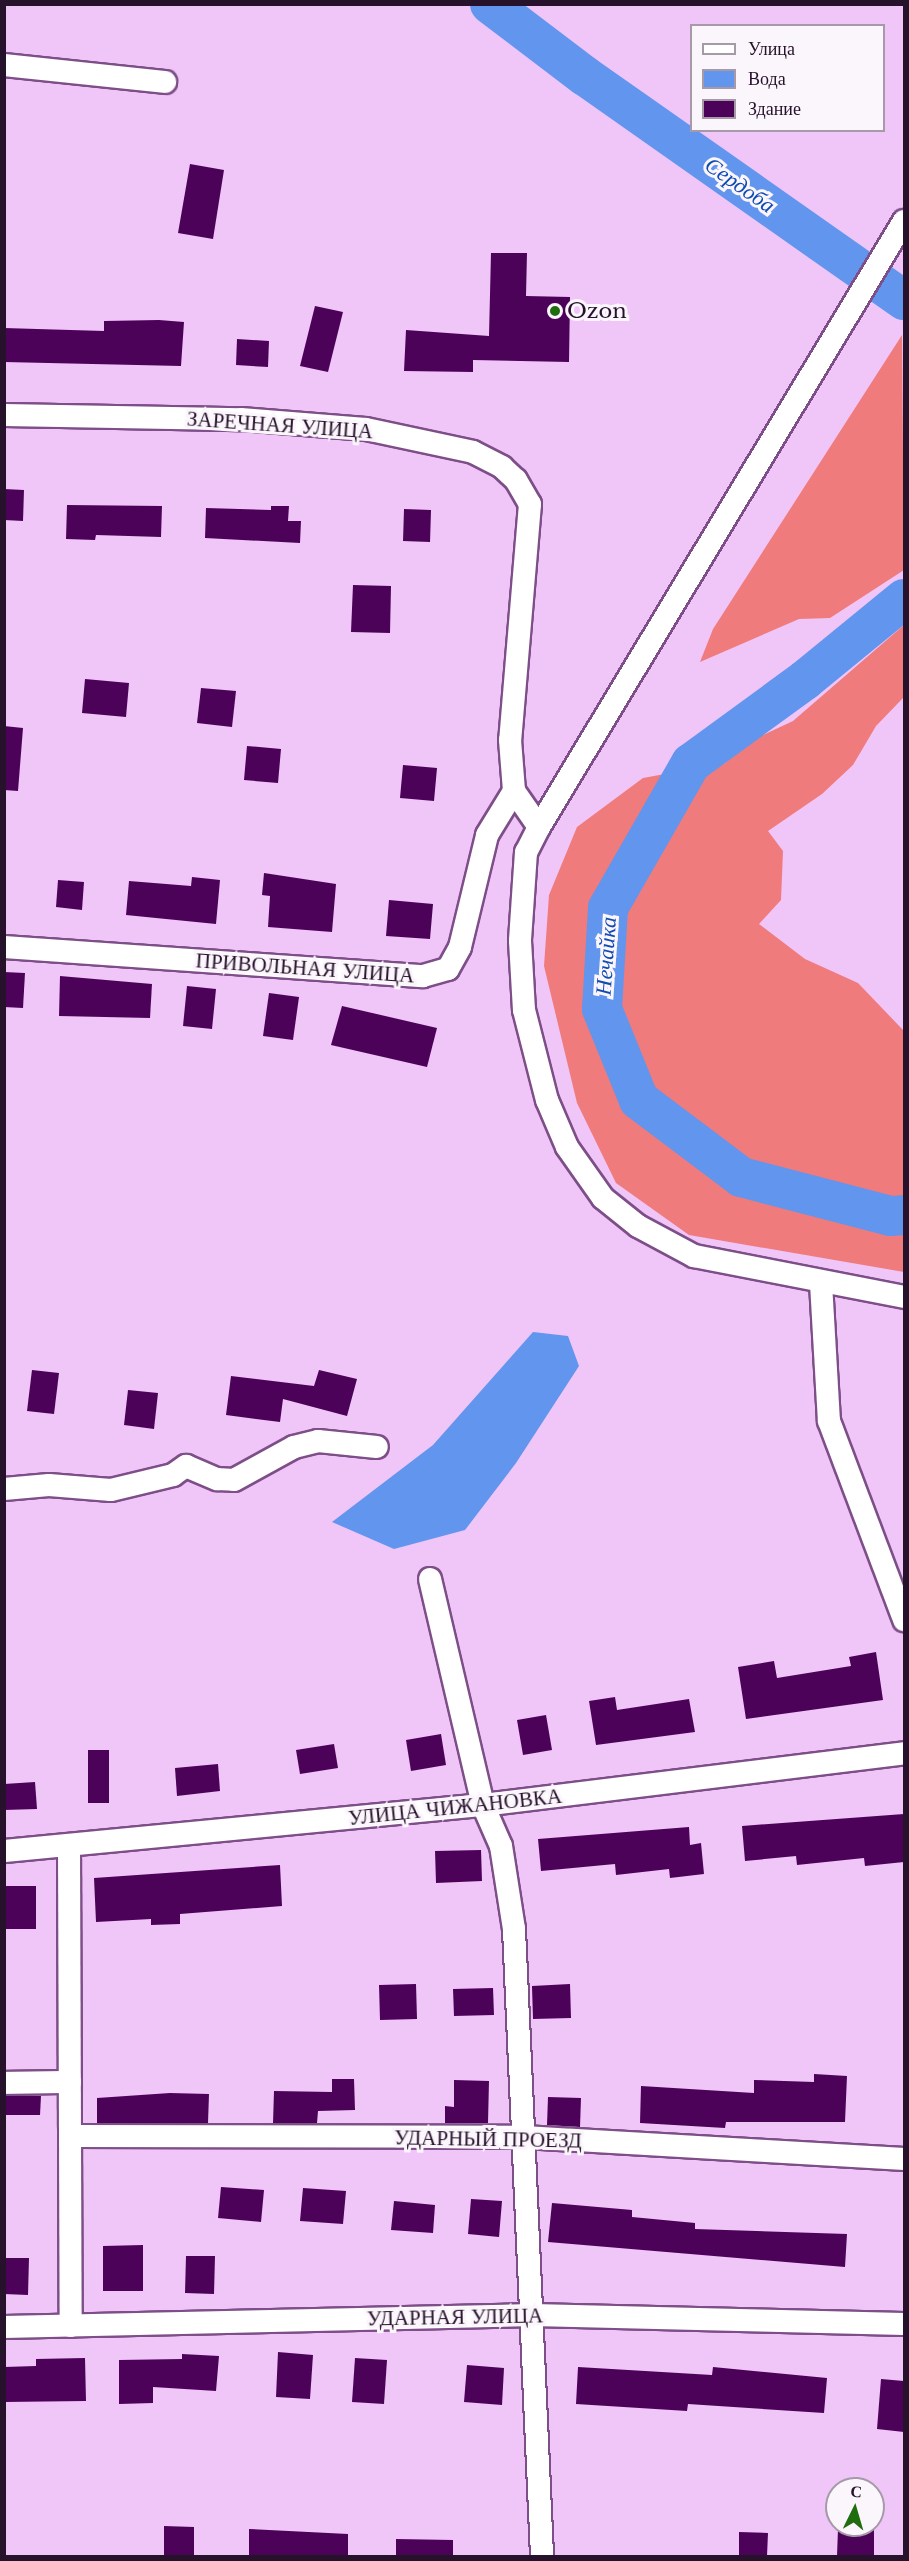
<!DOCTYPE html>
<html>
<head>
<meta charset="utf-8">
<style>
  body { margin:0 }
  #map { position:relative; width:909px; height:2561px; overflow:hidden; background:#f0c5f8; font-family:"Libre Baskerville",serif }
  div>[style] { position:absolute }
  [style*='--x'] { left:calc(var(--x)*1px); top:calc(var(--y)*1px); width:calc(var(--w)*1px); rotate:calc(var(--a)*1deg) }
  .forest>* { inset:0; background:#ef7b7c }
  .water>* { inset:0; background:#6195ee }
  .river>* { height:40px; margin:-20px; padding:0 20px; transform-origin:20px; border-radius:20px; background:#6195ee }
  .building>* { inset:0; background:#4d025a }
  .roads { filter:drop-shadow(2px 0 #7d4e87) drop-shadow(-2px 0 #7d4e87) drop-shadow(0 2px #7d4e87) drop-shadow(0 -2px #7d4e87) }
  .minor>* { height:22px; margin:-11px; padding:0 11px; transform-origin:11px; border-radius:11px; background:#fff }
  .dots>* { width:16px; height:16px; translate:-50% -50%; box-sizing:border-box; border:3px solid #fbf5fc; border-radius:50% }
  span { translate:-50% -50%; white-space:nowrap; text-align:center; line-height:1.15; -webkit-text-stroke:6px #fbf5fc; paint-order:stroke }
  .poi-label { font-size:21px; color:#26122a }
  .left { translate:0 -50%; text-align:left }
  .street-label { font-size:21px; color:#26122a }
  .water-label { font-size:22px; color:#0e4bb2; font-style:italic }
  .frame { position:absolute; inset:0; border:6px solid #26122a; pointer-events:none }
  .legend { position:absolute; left:690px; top:24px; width:195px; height:108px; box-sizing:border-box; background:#fbf5fc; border:2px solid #a69aa8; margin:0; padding:8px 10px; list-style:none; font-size:18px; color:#26122a }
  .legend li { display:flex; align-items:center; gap:12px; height:30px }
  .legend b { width:30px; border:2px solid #a69aa8 }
  .north { position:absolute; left:825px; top:2477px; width:60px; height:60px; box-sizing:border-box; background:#fbf5fc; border:2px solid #a69aa8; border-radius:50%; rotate:5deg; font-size:16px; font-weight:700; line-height:24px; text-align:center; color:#26122a }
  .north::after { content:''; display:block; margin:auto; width:21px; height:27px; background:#206d10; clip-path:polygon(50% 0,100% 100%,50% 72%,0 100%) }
</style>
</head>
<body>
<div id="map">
  <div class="forest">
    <div style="clip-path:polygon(902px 335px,904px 570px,830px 618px,799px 619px,700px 662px,713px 629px)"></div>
    <div style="clip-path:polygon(904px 625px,904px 697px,876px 726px,853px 765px,822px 794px,768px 831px,783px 851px,781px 900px,759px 924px,805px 959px,858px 983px,904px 1031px,904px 1272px,689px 1235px,616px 1183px,577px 1103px,544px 966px,549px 895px,577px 827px,643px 778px,725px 763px,750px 741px,793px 721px)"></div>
  </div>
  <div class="water">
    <div style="clip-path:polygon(533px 1332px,568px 1336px,579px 1366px,516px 1463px,465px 1530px,394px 1549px,332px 1522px,433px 1445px)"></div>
  </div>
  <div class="river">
    <div style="--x:490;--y:4;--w:119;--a:37.2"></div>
    <div style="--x:585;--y:76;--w:390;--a:35.1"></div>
    <div style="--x:904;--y:599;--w:128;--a:140.7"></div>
    <div style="--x:805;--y:680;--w:141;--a:143.9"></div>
    <div style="--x:691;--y:763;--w:167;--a:119.8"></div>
    <div style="--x:608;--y:908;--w:101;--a:93.4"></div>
    <div style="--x:602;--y:1009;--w:98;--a:67.9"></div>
    <div style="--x:639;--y:1100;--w:128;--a:37"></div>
    <div style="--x:741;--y:1177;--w:155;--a:14.6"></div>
    <div style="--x:891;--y:1216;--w:13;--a:-4"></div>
  </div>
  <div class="building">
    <div style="clip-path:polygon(190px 164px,224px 170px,213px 239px,178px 233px)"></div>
    <div style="clip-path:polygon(491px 253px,527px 253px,526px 296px,570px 297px,569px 362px,473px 360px,473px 372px,404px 371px,406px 330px,489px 336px)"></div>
    <div style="clip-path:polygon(315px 306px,343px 312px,328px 372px,300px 366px)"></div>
    <div style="clip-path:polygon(159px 320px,184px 322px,181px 366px,4px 362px,4px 328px,104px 331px,104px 321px)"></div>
    <div style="clip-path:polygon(237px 339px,269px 341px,268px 367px,236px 365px)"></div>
    <div style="clip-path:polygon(4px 489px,24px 490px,23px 521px,4px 520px)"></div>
    <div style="clip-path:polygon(67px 505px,162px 506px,161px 537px,96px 535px,95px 540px,66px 539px)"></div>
    <div style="clip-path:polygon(271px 506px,289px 506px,288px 521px,301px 521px,300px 543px,205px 538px,206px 508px,271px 510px)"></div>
    <div style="clip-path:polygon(404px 509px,431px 510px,430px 542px,403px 541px)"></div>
    <div style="clip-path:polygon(353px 585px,391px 586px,390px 633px,351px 632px)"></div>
    <div style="clip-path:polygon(85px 679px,129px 683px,126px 717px,82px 713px)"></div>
    <div style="clip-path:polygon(201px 688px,236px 691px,232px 727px,197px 723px)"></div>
    <div style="clip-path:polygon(4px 726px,23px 728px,18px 791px,4px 790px)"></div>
    <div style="clip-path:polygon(247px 746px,281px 749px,278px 783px,244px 780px)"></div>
    <div style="clip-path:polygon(403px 765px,437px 768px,434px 801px,400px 798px)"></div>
    <div style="clip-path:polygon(264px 873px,336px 884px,332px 932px,268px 927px,270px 896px,262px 895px)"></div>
    <div style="clip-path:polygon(192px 877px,220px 880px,216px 924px,126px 915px,129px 881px,191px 886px)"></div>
    <div style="clip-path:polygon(58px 880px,84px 882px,82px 910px,56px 907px)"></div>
    <div style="clip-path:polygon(389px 900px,433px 904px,430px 939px,386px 936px)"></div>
    <div style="clip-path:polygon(4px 972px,25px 973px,23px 1008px,4px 1007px)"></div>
    <div style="clip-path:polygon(60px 976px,152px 984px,150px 1018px,59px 1016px)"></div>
    <div style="clip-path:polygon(187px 986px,216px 989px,212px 1029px,183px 1026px)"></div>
    <div style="clip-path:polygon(269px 993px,299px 997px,293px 1040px,263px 1036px)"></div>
    <div style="clip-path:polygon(342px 1006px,437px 1028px,427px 1067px,331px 1045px)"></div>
    <div style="clip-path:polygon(32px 1370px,59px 1373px,54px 1414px,27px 1411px)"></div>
    <div style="clip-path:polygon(319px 1370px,357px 1379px,347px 1416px,283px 1399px,280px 1422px,226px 1415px,231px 1376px,314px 1386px)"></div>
    <div style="clip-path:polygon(128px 1390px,158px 1393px,154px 1429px,124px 1425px)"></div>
    <div style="clip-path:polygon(876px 1652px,883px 1700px,746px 1719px,738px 1667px,774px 1661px,777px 1678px,851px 1666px,849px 1657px)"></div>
    <div style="clip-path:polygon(615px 1697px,617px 1710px,689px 1699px,695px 1732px,596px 1745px,589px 1701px)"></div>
    <div style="clip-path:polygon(546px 1715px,552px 1750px,523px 1755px,517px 1720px)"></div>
    <div style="clip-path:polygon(441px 1734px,446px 1765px,411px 1771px,406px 1740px)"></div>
    <div style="clip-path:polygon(334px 1744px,338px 1768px,300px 1774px,296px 1750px)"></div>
    <div style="clip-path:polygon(88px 1750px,109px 1750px,109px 1803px,88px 1803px)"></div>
    <div style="clip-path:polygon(218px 1764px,220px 1791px,177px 1796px,175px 1768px)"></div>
    <div style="clip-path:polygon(35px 1782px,37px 1809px,4px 1810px,4px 1784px)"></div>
    <div style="clip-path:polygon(904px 1814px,904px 1862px,865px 1866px,864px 1858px,797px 1865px,796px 1856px,745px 1861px,742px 1826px)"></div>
    <div style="clip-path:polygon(689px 1827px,690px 1845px,701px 1843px,704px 1874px,670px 1878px,669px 1869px,616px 1875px,615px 1864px,541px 1871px,538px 1839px)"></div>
    <div style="clip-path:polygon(481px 1850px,482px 1881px,436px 1883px,435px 1851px)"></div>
    <div style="clip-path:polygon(280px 1865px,282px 1906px,180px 1914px,180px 1924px,151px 1925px,151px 1919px,96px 1922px,94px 1878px)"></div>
    <div style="clip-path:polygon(5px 1886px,36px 1886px,36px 1929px,5px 1929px)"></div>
    <div style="clip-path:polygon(416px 1984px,417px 2019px,380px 2020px,379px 1985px)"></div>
    <div style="clip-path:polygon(570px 1984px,571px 2018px,533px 2019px,532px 1986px)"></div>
    <div style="clip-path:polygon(493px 1988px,494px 2015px,454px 2016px,453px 1989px)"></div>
    <div style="clip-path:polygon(814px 2074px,847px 2076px,845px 2122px,726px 2122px,725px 2128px,640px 2123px,641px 2086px,754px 2093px,754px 2080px,814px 2082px)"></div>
    <div style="clip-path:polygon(332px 2079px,354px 2079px,355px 2110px,318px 2111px,317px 2123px,273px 2123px,274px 2091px,332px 2092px)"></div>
    <div style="clip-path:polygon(454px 2080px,489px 2081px,488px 2123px,445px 2123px,445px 2106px,454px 2107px)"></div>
    <div style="clip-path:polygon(170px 2093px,209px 2094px,208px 2123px,97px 2123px,97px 2098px)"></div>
    <div style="clip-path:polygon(4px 2096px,41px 2096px,40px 2115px,4px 2115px)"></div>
    <div style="clip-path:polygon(548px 2097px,581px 2098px,580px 2127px,547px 2125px)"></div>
    <div style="clip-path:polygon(221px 2187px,264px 2190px,261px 2222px,218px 2218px)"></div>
    <div style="clip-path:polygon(303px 2188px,346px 2191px,343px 2224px,300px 2221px)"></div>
    <div style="clip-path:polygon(471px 2199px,502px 2201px,499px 2237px,468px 2234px)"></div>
    <div style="clip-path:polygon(394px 2201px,435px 2205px,433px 2233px,391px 2230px)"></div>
    <div style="clip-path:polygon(552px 2203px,632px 2210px,632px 2217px,695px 2223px,695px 2229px,847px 2234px,845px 2267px,548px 2242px)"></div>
    <div style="clip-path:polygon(143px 2245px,143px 2291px,103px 2291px,103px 2246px)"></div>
    <div style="clip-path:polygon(186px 2256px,215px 2256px,214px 2294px,185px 2293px)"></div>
    <div style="clip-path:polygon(4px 2258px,29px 2258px,28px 2295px,4px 2294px)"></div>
    <div style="clip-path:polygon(278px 2352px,313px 2355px,310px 2399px,276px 2397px)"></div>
    <div style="clip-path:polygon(182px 2354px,219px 2356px,216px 2391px,153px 2387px,153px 2403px,119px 2404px,119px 2360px,182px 2359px)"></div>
    <div style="clip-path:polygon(85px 2358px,86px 2401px,4px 2402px,4px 2367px,36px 2366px,36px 2359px)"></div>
    <div style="clip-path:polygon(355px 2358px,387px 2360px,384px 2404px,352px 2402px)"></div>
    <div style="clip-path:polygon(467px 2365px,504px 2368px,502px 2405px,464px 2402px)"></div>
    <div style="clip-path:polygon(578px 2367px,712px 2375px,713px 2367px,827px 2378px,824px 2413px,688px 2404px,687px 2411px,576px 2404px)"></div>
    <div style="clip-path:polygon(881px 2379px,904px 2381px,904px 2432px,877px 2429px)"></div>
    <div style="clip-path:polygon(164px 2526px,194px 2527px,194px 2556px,164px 2556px)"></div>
    <div style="clip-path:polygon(249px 2529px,348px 2534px,348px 2556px,249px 2556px)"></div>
    <div style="clip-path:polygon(838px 2529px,874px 2529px,874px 2556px,837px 2556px)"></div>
    <div style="clip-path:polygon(739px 2532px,768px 2533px,767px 2556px,739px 2556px)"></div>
    <div style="clip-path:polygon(396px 2539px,453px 2540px,453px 2556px,396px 2556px)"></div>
  </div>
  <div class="roads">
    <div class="minor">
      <div style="--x:4;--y:65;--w:162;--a:6"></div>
      <div style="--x:904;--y:221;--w:707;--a:121.06"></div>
      <div style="--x:539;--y:827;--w:28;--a:117"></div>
      <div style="--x:526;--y:852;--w:89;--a:93.9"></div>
      <div style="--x:520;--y:941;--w:69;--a:86.7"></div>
      <div style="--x:524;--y:1010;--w:93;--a:75.7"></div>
      <div style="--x:547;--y:1100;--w:51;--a:66.9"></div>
      <div style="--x:567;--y:1147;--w:62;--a:54.8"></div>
      <div style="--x:603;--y:1198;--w:45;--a:38.7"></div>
      <div style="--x:638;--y:1226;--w:64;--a:28.2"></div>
      <div style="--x:694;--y:1256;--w:214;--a:11"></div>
      <div style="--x:4;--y:415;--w:237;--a:1"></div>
      <div style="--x:241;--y:419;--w:125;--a:4.6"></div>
      <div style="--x:366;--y:429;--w:109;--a:12.1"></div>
      <div style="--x:473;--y:452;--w:33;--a:27"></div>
      <div style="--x:502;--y:467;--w:19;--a:43"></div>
      <div style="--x:516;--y:480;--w:28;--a:60"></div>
      <div style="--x:530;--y:504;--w:237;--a:94.8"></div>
      <div style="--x:510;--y:740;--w:51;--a:85.5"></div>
      <div style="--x:514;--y:791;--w:44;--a:55.2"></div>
      <div style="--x:4;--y:947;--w:420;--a:4"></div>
      <div style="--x:423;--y:976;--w:26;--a:-16"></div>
      <div style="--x:448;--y:969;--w:25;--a:-61"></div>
      <div style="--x:460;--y:947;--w:115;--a:-76.4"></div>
      <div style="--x:487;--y:835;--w:52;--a:-58.5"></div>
      <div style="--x:821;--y:1283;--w:138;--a:86.7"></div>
      <div style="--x:829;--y:1421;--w:213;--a:69.3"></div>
      <div style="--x:4;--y:1489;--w:45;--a:-5.1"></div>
      <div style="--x:49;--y:1485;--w:62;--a:4.6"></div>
      <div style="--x:111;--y:1490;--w:64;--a:-13.6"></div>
      <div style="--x:173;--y:1475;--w:16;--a:-35"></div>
      <div style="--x:186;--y:1466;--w:34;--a:23"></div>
      <div style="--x:217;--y:1479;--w:17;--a:3"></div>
      <div style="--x:234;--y:1480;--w:68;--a:-28.8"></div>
      <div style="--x:294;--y:1447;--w:25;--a:-14"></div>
      <div style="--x:318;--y:1441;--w:59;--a:5.8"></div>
      <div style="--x:430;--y:1579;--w:232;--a:76.8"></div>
      <div style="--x:483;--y:1805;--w:45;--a:66.3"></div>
      <div style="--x:501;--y:1846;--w:84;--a:81.1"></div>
      <div style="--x:514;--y:1929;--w:628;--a:87.44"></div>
      <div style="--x:69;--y:1848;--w:478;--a:89.8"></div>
      <div style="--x:4;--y:1851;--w:481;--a:-5.5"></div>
      <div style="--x:483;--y:1805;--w:424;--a:-7"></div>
      <div style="--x:4;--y:2083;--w:66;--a:-0.9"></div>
      <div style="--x:70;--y:2136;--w:454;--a:0.1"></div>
      <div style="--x:524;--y:2137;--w:381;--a:3.3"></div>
      <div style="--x:4;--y:2327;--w:529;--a:-1.3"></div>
      <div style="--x:533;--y:2315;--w:371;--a:1.4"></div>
    </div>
  </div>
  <div class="dots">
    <div style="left:555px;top:311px;background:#206d10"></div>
  </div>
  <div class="poi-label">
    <span class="left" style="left:567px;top:311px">Ozon</span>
  </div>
  <div class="street-label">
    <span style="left:280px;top:425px;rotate:4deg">ЗАРЕЧНАЯ УЛИЦА</span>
    <span style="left:305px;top:968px;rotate:4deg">ПРИВОЛЬНАЯ УЛИЦА</span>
    <span style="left:455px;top:1807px;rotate:-6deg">УЛИЦА ЧИЖАНОВКА</span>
    <span style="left:488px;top:2139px;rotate:1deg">УДАРНЫЙ ПРОЕЗД</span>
    <span style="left:455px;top:2317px;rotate:-1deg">УДАРНАЯ УЛИЦА</span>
  </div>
  <div class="water-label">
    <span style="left:740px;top:185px;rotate:35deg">Сердоба</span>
    <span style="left:606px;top:956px;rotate:-86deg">Нечайка</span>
  </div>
  <div class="frame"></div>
  <ul class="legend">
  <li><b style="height:8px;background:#fff"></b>Улица</li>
  <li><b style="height:16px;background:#6195ee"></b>Вода</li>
  <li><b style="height:16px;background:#4d025a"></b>Здание</li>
  </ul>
  <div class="north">С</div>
</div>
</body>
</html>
